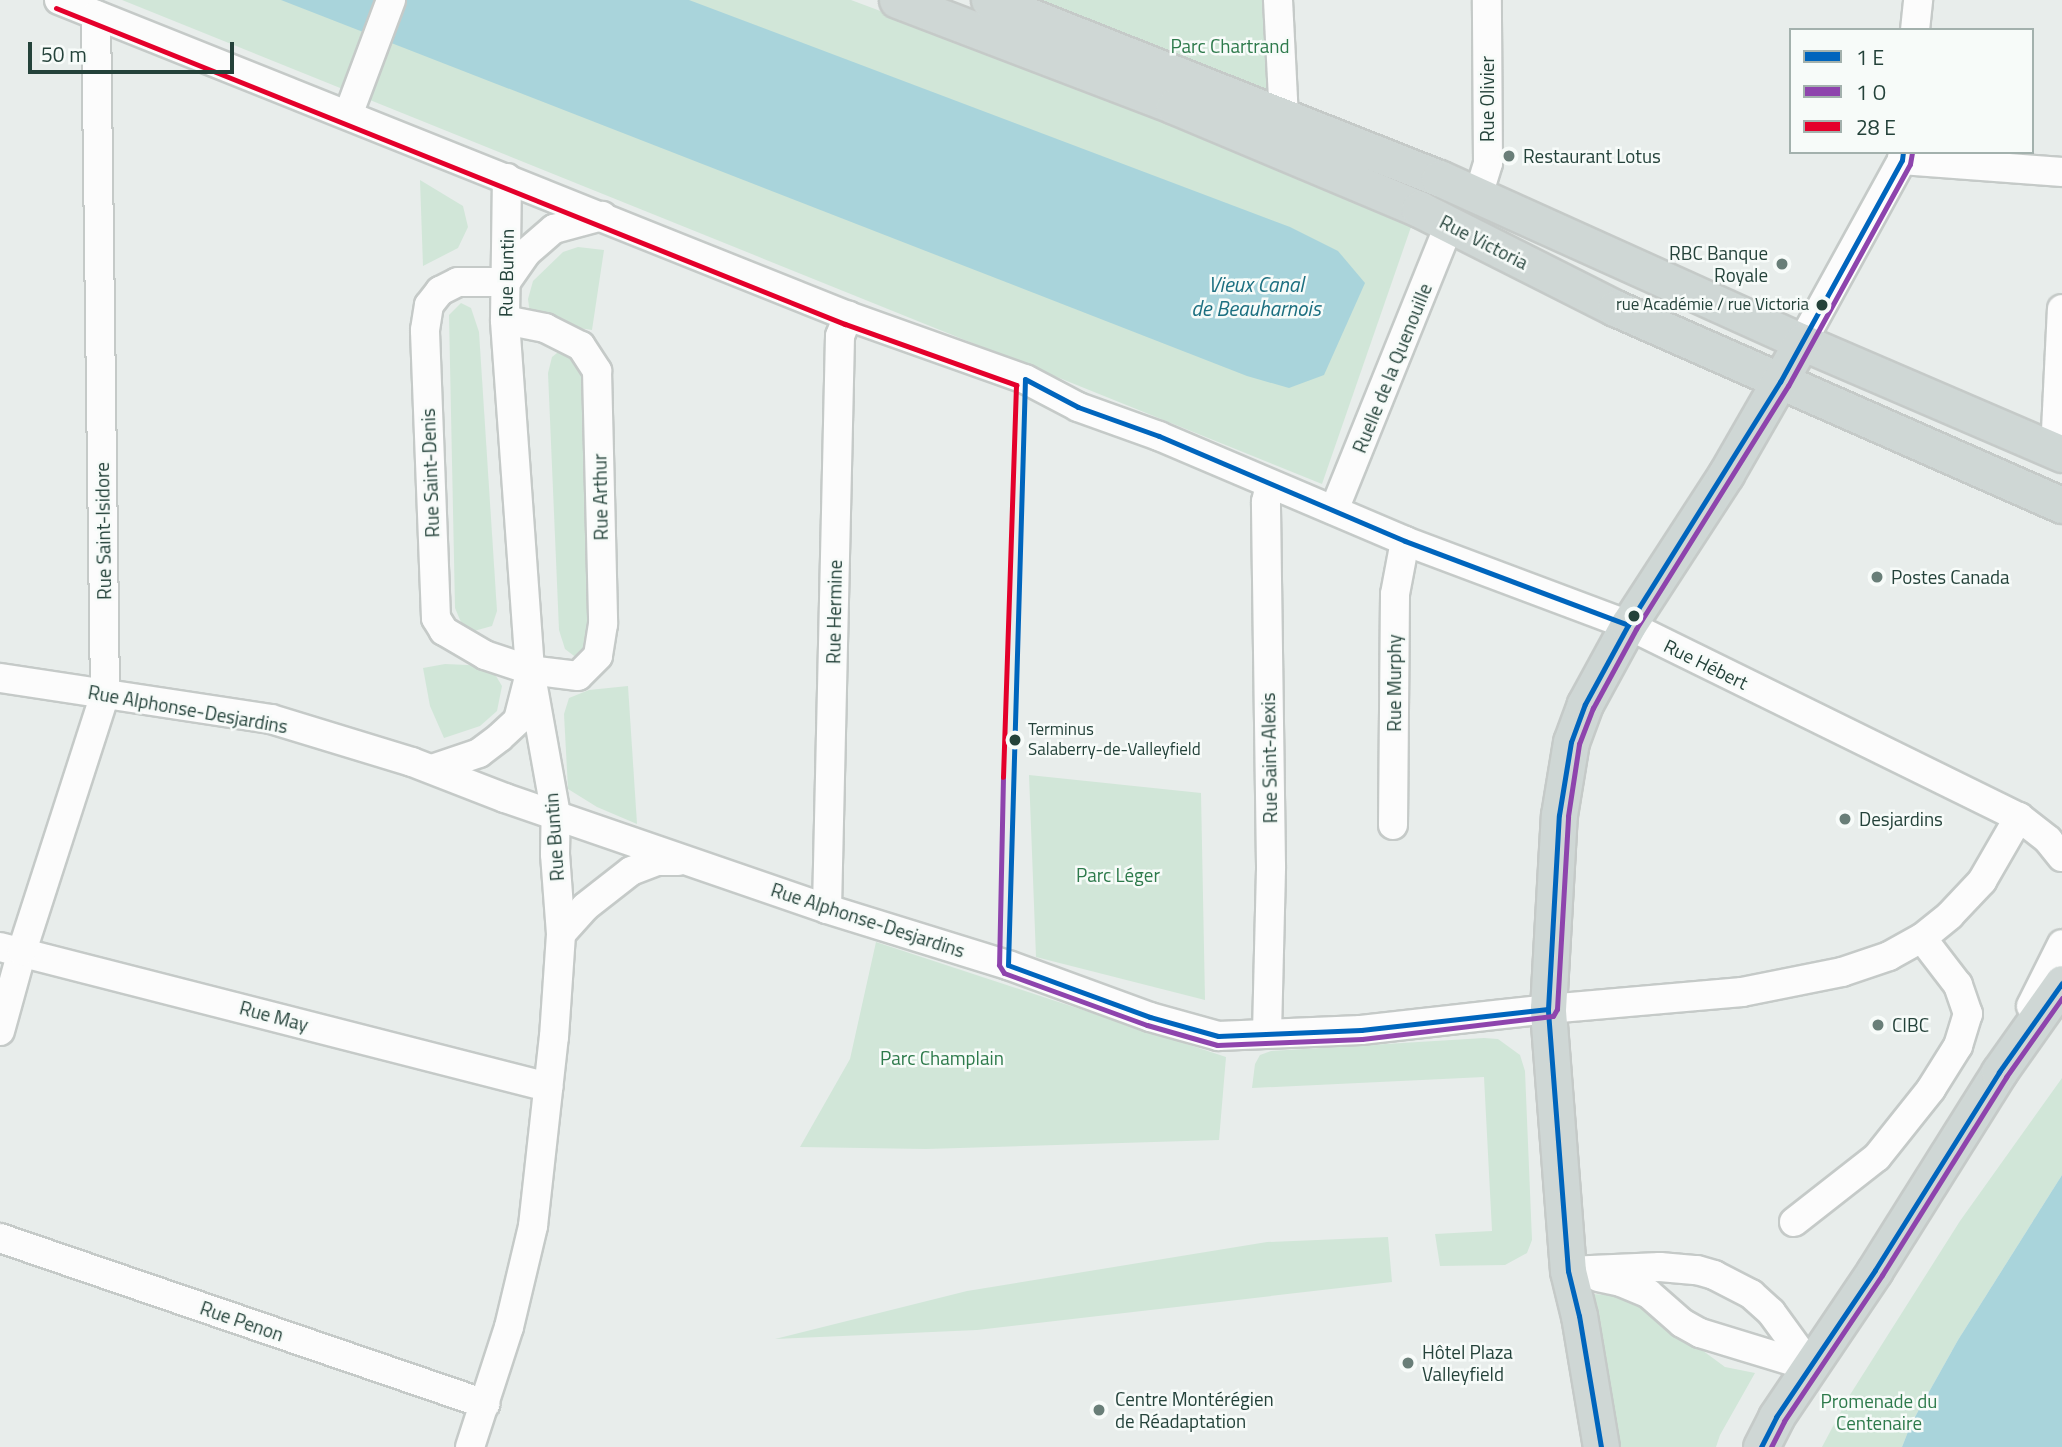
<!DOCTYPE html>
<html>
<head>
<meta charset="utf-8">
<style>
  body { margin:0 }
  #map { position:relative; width:2062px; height:1447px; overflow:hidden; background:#e8edeb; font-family:"Titillium Web",sans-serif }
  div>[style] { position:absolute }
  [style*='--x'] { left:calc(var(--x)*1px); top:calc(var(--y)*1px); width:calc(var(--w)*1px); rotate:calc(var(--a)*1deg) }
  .green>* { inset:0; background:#d1e6d8 }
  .water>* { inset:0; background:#a9d4db }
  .roads { filter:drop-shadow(2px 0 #c5cac8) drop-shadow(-2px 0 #c5cac8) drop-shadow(0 2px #c5cac8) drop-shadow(0 -2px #c5cac8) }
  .minor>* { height:28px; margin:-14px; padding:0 14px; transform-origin:14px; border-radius:14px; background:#fcfcfc }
  .major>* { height:35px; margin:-17.5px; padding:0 17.5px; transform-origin:17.5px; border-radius:17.5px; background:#cfd7d5 }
  .bus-1>* { height:5px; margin:-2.5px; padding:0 2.5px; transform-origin:2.5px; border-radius:2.5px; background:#0065bd }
  .bus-2>* { height:5px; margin:-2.5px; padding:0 2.5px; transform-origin:2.5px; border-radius:2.5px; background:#8e44ad }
  .bus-3>* { height:5px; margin:-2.5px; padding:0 2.5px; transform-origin:2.5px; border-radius:2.5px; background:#e4002b }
  .dots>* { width:19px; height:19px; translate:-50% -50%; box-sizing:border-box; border:4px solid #f7fbf9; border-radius:50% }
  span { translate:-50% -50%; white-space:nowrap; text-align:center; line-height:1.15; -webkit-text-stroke:5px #f7fbf9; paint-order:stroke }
  .bus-label { font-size:17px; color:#24423a }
  .right { translate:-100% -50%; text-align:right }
  .left { translate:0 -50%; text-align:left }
  .park-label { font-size:19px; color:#2d7a4b }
  .street-label { font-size:19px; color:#24423a }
  .poi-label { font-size:19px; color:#24423a }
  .water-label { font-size:21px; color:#1c6f80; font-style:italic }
  .legend { position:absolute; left:1789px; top:28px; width:245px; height:126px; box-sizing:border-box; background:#f7fbf9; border:2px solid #a3b1ad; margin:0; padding:9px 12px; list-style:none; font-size:21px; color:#24423a }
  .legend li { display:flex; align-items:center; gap:14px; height:35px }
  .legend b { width:35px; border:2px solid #a3b1ad }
  .scale { position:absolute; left:28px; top:42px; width:206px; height:32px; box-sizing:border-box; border:4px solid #24423a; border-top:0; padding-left:9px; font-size:21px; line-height:24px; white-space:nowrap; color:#24423a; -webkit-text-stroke:5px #f7fbf9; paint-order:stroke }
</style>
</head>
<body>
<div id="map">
  <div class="green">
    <div style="clip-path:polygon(122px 0,851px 0,1169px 119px,1411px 227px,1322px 484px)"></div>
    <div style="clip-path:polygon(989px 0,1278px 0,1285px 106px)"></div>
    <div style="clip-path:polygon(420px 180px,463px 206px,468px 227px,458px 248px,423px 266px)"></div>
    <div style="clip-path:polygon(578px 247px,604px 250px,592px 330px,531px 321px,528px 299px,533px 281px,563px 252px)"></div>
    <div style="clip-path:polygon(461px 303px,471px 308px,479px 332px,497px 611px,492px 626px,474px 631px,463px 627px,455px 608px,449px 315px)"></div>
    <div style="clip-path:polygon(562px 349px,578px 355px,589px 383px,589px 644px,578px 659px,565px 649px,559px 630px,548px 373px,552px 357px)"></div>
    <div style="clip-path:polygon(445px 664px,490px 666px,502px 686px,497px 711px,480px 726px,444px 738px,430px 706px,423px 668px)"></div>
    <div style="clip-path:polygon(628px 686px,637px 824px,597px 807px,568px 789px,564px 714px,569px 698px,589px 690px)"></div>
    <div style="clip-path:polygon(1029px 775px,1201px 793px,1205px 1000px,1036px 957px)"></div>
    <div style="clip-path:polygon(876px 942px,1226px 1057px,1219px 1140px,926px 1149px,800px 1147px,850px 1059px)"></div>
    <div style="clip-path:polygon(1484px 1038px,1498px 1039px,1520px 1055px,1525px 1071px,1532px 1240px,1527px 1253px,1505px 1265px,1440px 1266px,1435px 1234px,1492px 1231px,1484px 1077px,1252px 1088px,1255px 1064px,1260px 1055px,1271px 1051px)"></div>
    <div style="clip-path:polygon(2062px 1078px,2062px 1175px,1958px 1340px,1911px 1424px,1902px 1447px,1822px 1447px,1848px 1398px,1960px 1221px)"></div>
    <div style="clip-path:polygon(1388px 1237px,1392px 1282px,977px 1330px,775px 1339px,967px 1291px,1267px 1242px)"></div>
    <div style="clip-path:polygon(1587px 1294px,1616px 1295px,1634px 1300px,1725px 1367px,1755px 1373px,1720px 1435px,1716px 1447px,1612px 1447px)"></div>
  </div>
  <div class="water">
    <div style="clip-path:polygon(281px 0,689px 0,1290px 227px,1338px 251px,1365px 283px,1324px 375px,1289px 388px,1247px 376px)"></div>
    <div style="clip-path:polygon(2062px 1175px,2062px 1447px,1902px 1447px,1911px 1424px,1958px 1340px)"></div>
  </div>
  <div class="roads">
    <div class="minor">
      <div style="--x:59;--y:0;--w:850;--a:21.83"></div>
      <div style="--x:848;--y:316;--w:188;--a:19.6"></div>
      <div style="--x:1025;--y:379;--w:60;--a:27.8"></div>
      <div style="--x:1078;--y:407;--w:86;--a:19.7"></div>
      <div style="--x:1159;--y:436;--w:267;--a:23.1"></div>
      <div style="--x:1405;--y:541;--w:238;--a:20.6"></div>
      <div style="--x:1628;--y:625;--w:436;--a:26.2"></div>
      <div style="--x:2019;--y:817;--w:37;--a:38"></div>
      <div style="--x:2048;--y:840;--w:22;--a:51"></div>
      <div style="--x:1278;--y:0;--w:118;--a:87.1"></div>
      <div style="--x:1915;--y:30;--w:30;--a:-84"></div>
      <div style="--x:348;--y:115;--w:123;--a:-69.5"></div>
      <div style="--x:1902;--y:160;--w:160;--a:4.3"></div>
      <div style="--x:1478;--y:196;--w:34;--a:-73"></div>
      <div style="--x:1488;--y:163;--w:163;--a:-90.4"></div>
      <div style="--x:506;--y:282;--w:35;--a:-55"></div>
      <div style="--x:526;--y:253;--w:37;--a:-41"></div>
      <div style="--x:554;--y:229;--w:50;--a:-15.2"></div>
      <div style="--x:505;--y:320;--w:41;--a:11.3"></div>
      <div style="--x:545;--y:328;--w:40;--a:26.6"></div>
      <div style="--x:581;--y:346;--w:30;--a:57"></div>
      <div style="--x:597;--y:371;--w:253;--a:88.6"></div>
      <div style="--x:603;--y:624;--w:32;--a:99"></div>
      <div style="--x:598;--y:656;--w:28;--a:135"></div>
      <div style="--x:578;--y:676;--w:48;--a:-172.9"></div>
      <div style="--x:530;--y:670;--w:47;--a:-161.6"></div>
      <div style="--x:485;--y:655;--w:48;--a:-149.7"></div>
      <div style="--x:444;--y:631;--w:15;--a:-122"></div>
      <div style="--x:436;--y:618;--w:288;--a:-92.2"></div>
      <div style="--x:425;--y:330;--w:25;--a:-81"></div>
      <div style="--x:429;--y:305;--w:18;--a:-52"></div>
      <div style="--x:440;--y:291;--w:20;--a:-27"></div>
      <div style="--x:458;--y:282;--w:48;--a:0"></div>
      <div style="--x:1802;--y:342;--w:208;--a:-61.2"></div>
      <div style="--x:1902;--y:160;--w:8;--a:-83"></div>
      <div style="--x:2055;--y:451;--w:142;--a:-87.2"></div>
      <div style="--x:1334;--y:510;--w:307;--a:-68"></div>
      <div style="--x:0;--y:678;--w:274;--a:8.6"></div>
      <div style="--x:271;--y:719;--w:147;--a:17"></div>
      <div style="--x:412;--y:762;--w:100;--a:21.2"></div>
      <div style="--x:505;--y:798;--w:341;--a:19"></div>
      <div style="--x:827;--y:909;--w:189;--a:17.2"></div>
      <div style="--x:1008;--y:965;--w:151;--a:20.1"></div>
      <div style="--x:1150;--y:1017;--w:71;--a:15.6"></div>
      <div style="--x:1218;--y:1036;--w:143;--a:-2.4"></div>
      <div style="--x:1361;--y:1030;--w:188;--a:-6.4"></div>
      <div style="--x:1548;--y:1009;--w:195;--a:-5"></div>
      <div style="--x:1742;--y:992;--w:102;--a:-11.3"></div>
      <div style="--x:1842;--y:972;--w:50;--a:-18.8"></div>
      <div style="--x:1889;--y:956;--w:38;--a:-29"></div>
      <div style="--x:1922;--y:938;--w:36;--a:-39"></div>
      <div style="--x:1950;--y:915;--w:47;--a:-46.7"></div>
      <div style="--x:1982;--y:881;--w:74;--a:-60"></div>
      <div style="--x:432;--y:769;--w:50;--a:-18.8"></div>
      <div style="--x:479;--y:753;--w:26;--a:-37"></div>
      <div style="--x:500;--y:737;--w:25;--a:-43"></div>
      <div style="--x:518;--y:720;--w:40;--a:-75.6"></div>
      <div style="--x:1393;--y:825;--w:231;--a:-89.5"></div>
      <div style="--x:1395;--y:594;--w:54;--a:-79.3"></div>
      <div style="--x:827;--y:909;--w:573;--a:-88.7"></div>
      <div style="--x:840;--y:336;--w:22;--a:-68"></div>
      <div style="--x:561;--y:934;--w:36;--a:-48"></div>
      <div style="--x:585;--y:907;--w:58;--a:-38"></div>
      <div style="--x:631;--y:871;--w:28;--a:-21"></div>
      <div style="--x:657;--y:861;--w:21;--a:0"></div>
      <div style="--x:0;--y:947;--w:566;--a:14.33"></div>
      <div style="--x:2031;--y:1006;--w:69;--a:-63.4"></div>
      <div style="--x:0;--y:1031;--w:83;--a:-74.6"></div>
      <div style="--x:22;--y:951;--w:270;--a:-72.1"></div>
      <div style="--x:105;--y:694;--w:679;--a:-90.76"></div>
      <div style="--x:1267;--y:1033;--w:167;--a:-88.6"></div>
      <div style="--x:1271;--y:866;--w:364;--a:-90.8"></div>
      <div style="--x:1266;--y:502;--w:18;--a:-77"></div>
      <div style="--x:1794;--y:1222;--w:105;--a:-38.1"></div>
      <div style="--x:1877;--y:1157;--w:87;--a:-51.5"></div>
      <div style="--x:1931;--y:1089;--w:51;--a:-57.9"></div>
      <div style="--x:1958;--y:1046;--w:34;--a:-73"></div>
      <div style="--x:1968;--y:1014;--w:31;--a:-109"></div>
      <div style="--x:1958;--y:985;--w:59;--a:-127.5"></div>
      <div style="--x:0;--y:1238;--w:513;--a:18.89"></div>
      <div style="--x:1568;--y:1271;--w:92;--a:-2.5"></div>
      <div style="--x:1660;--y:1267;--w:37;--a:5"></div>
      <div style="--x:1697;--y:1270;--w:18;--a:16"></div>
      <div style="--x:1714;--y:1275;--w:42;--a:27.2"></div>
      <div style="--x:1751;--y:1294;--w:27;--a:42"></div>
      <div style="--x:1771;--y:1312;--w:68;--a:54"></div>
      <div style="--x:1598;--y:1277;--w:24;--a:12"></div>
      <div style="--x:1621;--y:1282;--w:30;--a:23"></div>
      <div style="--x:1649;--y:1294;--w:44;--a:41.3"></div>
      <div style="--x:1682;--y:1323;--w:21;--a:29"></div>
      <div style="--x:1700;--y:1333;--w:116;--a:17"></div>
      <div style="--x:470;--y:1447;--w:126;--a:-72"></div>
      <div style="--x:509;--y:1327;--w:104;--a:-76.6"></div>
      <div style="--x:533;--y:1226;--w:190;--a:-83.7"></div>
      <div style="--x:554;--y:1037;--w:103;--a:-86.1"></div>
      <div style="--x:561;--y:934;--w:80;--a:-94.3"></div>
      <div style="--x:555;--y:854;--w:39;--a:-89"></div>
      <div style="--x:556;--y:815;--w:147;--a:-100.2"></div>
      <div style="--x:530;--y:670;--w:351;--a:-94.1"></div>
      <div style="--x:505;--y:320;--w:142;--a:-89.2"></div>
    </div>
    <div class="major">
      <div style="--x:897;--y:0;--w:297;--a:20.9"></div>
      <div style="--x:1174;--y:106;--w:266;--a:22.8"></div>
      <div style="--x:1419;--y:209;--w:220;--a:26.8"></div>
      <div style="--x:1615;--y:308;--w:488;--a:23.8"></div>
      <div style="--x:989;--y:0;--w:484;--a:21.6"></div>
      <div style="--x:1439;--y:178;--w:398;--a:24.3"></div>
      <div style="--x:1802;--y:342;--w:283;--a:23.3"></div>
      <div style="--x:1601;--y:1447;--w:133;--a:-99.5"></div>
      <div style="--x:1579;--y:1316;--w:46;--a:-103.7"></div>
      <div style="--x:1568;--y:1271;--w:263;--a:-94.4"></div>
      <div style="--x:1548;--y:1009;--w:194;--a:-86.8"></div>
      <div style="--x:1559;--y:815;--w:74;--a:-80.7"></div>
      <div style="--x:1571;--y:742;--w:40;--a:-69.8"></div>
      <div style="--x:1585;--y:704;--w:90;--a:-61.4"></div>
      <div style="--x:1628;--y:625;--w:180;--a:-57"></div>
      <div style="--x:1726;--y:474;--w:152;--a:-60.1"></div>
      <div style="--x:1761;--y:1447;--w:34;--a:-63"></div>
      <div style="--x:1776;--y:1417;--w:177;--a:-56"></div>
      <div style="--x:1875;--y:1270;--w:234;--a:-57.9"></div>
      <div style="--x:1999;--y:1072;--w:109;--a:-54.7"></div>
    </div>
  </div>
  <div class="bus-1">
    <div style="--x:1548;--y:1009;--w:188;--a:173.6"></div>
    <div style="--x:1361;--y:1030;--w:143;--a:177.6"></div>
    <div style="--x:1218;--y:1036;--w:71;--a:-164.4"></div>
    <div style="--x:1150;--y:1017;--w:151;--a:-159.9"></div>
    <div style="--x:1008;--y:965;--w:586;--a:-88.34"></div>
    <div style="--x:1025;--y:379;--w:60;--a:27.8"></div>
    <div style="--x:1078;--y:407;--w:86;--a:19.7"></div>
    <div style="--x:1159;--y:436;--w:267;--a:23.1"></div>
    <div style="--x:1405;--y:541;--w:238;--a:20.6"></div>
    <div style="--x:1601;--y:1447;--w:133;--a:-99.5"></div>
    <div style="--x:1579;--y:1316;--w:46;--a:-103.7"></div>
    <div style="--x:1568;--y:1271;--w:263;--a:-94.4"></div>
    <div style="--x:1548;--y:1009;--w:194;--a:-86.8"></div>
    <div style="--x:1559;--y:815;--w:74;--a:-80.7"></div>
    <div style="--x:1571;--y:742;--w:40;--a:-69.8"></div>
    <div style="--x:1585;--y:704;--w:90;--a:-61.4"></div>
    <div style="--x:1628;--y:625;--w:287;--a:-58"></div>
    <div style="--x:1780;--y:382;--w:253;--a:-61.2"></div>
    <div style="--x:1902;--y:160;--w:8;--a:-83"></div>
    <div style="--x:1761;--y:1447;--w:34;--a:-63"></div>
    <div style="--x:1776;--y:1417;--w:177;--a:-56"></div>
    <div style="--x:1875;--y:1270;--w:234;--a:-57.9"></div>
    <div style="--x:1999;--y:1072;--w:109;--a:-54.7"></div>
  </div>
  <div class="bus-2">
    <div style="--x:1003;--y:777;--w:188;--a:91.2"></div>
    <div style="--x:999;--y:965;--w:9;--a:58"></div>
    <div style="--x:1004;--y:973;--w:152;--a:20"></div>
    <div style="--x:1147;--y:1025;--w:73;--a:15.9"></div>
    <div style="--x:1217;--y:1045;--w:145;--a:-2.4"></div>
    <div style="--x:1362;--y:1039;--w:192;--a:-6.9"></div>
    <div style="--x:1553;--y:1016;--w:8;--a:-60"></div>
    <div style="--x:1557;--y:1009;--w:193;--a:-86.7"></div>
    <div style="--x:1568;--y:816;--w:73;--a:-81.3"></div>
    <div style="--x:1579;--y:744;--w:39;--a:-69"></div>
    <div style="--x:1593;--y:708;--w:90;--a:-61.4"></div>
    <div style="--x:1636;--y:629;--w:287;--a:-58"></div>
    <div style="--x:1788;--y:386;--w:253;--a:-61.2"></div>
    <div style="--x:1910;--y:164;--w:11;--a:-80"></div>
    <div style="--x:1771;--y:1447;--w:29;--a:-63"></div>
    <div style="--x:1784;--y:1421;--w:176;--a:-56.1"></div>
    <div style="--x:1882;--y:1275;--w:234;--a:-57.9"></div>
    <div style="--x:2006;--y:1077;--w:97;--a:-54.7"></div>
  </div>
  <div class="bus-3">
    <div style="--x:56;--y:8;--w:850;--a:21.83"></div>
    <div style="--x:845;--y:324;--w:182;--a:19.6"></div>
    <div style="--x:1016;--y:385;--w:392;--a:91.9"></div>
  </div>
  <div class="dots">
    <div style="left:1509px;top:156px;background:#697e78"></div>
    <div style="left:1782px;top:264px;background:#697e78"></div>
    <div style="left:1822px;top:305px;background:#24423a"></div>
    <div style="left:1877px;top:577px;background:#697e78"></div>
    <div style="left:1634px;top:616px;background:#24423a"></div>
    <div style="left:1015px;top:740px;background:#24423a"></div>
    <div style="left:1845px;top:819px;background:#697e78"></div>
    <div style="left:1878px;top:1025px;background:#697e78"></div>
    <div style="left:1408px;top:1363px;background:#697e78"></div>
    <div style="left:1099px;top:1410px;background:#697e78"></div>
  </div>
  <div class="bus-label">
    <span class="right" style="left:1809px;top:305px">rue Académie / rue Victoria</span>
    <span class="left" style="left:1028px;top:740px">Terminus<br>Salaberry-de-Valleyfield</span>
  </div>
  <div class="park-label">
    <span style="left:1230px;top:46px">Parc Chartrand</span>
    <span style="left:1118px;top:875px">Parc Léger</span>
    <span style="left:942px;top:1058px">Parc Champlain</span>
    <span style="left:1879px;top:1412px">Promenade du<br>Centenaire</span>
  </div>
  <div class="street-label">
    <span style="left:1487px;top:99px;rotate:-90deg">Rue Olivier</span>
    <span style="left:1484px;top:242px;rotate:27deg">Rue Victoria</span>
    <span style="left:506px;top:273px;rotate:-89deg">Rue Buntin</span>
    <span style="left:1392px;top:368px;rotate:-68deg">Ruelle de la Quenouille</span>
    <span style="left:430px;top:473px;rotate:-92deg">Rue Saint-Denis</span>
    <span style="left:600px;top:497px;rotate:-91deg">Rue Arthur</span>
    <span style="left:103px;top:531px;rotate:-91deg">Rue Saint-Isidore</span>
    <span style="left:834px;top:612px;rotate:-89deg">Rue Hermine</span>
    <span style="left:1706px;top:664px;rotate:26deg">Rue Hébert</span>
    <span style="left:1394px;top:683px;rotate:-90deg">Rue Murphy</span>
    <span style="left:188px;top:709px;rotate:10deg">Rue Alphonse-Desjardins</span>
    <span style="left:1269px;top:758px;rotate:-91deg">Rue Saint-Alexis</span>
    <span style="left:554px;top:837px;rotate:-94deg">Rue Buntin</span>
    <span style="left:868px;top:920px;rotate:18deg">Rue Alphonse-Desjardins</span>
    <span style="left:274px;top:1016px;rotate:15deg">Rue May</span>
    <span style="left:242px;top:1321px;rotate:19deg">Rue Penon</span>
  </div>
  <div class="poi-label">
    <span class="left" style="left:1523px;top:156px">Restaurant Lotus</span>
    <span class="right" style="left:1768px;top:264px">RBC Banque<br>Royale</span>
    <span class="left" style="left:1891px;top:577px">Postes Canada</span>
    <span class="left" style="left:1859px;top:819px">Desjardins</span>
    <span class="left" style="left:1892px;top:1025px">CIBC</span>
    <span class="left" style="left:1422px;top:1363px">Hôtel Plaza<br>Valleyfield</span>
    <span class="left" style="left:1115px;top:1410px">Centre Montérégien<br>de Réadaptation</span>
  </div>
  <div class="water-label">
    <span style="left:1256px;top:296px">Vieux Canal<br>de Beauharnois</span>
  </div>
  <ul class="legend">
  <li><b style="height:9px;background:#0065bd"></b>1 E</li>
  <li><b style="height:9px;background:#8e44ad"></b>1 O</li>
  <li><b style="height:9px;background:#e4002b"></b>28 E</li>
  </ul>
  <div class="scale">50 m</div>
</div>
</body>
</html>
